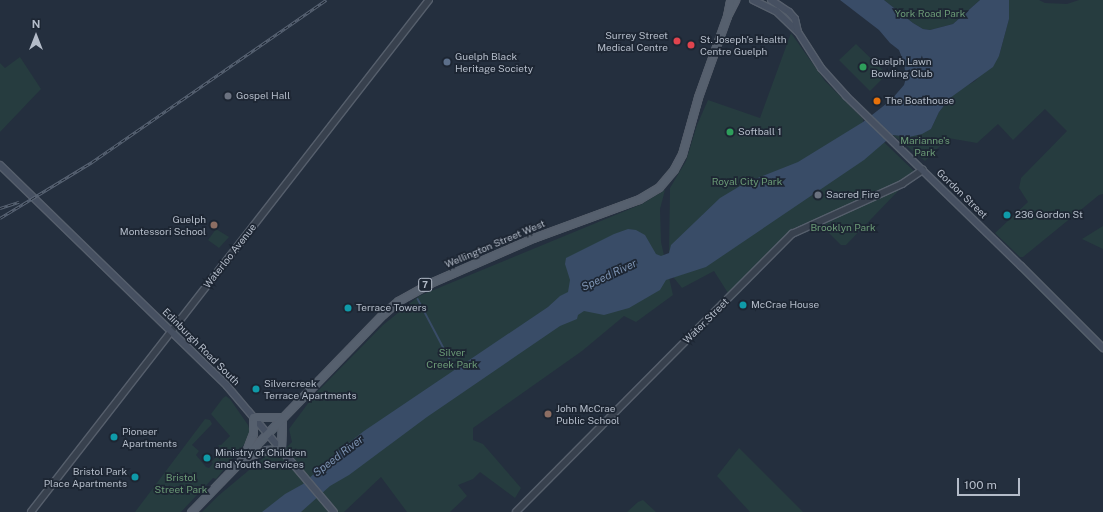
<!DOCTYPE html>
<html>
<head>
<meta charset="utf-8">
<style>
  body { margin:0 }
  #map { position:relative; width:1103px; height:512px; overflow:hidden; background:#242f3e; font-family:"Public Sans",sans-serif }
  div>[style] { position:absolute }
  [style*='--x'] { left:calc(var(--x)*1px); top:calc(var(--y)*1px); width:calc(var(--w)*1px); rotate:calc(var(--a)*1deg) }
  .green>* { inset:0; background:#263c3f }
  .water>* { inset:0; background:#394c67 }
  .stream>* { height:1.5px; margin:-0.75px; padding:0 0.75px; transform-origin:0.75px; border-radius:0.75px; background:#394c67 }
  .roads { filter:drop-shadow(1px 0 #565f6c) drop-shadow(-1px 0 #565f6c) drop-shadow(0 1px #565f6c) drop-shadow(0 -1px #565f6c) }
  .tertiary>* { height:5.5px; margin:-2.75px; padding:0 2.75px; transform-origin:2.75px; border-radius:2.75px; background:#38414e }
  .secondary>* { height:6px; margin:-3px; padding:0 3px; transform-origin:3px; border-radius:3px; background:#465061 }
  .primary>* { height:7px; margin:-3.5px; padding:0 3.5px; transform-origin:3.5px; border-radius:3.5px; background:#56606e }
  .rail>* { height:3px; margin-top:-1.5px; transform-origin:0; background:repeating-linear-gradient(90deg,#1d2633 0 4.5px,#5a6575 0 9px); box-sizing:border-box; border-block:1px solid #5a6575 }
  .dots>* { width:11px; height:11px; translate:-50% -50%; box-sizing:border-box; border:2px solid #1d2633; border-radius:50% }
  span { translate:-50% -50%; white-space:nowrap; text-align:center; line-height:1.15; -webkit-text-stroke:3.5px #1d2633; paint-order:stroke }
  .shield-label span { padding:1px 3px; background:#1d2633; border:1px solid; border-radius:3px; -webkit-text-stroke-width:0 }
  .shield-label { font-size:9px; color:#b4bcc9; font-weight:700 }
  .park-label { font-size:10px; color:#6b9a76 }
  .poi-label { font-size:10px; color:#b4bcc9 }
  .right { translate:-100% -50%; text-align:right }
  .left { translate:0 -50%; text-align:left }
  .street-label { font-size:10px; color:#b4bcc9 }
  .water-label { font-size:11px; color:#7c92b1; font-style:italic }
  .north { position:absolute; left:16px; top:16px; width:40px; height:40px; -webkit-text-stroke:3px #1d2633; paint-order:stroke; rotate:0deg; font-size:11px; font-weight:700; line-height:16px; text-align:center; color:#b4bcc9 }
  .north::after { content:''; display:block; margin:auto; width:14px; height:18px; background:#b4bcc9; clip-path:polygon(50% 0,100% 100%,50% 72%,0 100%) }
  .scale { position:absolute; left:957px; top:478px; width:63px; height:18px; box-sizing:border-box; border:2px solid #b4bcc9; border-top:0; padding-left:5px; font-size:12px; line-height:14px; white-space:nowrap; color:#b4bcc9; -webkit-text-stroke:3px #1d2633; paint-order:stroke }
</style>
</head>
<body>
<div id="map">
  <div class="green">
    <div style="clip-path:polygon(884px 0,980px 0,953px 24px,930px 30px,923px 29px,913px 23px)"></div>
    <div style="clip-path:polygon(1009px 0,1039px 0,1045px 3px,1067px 4px,1079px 0,1103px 0,1103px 194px,1099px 195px,1023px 257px,1020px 257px,995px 233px,1028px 202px,1019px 188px,1021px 178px,1067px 131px,1045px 109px,1013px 140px,998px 124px,977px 143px,948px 138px,925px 161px,893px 135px,909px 137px,931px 129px,939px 112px,950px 98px,959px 90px,975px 81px,999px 56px,1009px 19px)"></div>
    <div style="clip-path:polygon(791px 33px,825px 81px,863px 119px,863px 122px,914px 171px,910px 176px,900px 182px,790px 230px,728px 293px,714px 271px,682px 288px,674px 278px,669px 253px,670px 188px,686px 161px,697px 125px,708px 100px,760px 118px)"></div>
    <div style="clip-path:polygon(856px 44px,887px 74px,870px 91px,839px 60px)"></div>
    <div style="clip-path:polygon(20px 57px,41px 89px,0 132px,0 63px,5px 68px)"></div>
    <div style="clip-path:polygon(901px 188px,846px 245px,841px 245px,822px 226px,825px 222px)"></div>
    <div style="clip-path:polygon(665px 190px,660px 209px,661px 242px,673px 295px,636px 322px,624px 316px,582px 351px,473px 428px,473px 440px,483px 444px,521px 488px,515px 498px,480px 472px,473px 479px,458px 485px,467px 496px,450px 512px,407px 512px,381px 477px,344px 512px,202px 512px,218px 496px,267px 455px,277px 457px,292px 442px,289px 429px,315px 394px,383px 325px,419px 296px,642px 204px)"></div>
    <div style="clip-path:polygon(1103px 226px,1103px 249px,1082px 239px)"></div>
    <div style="clip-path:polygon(216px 229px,229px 237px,219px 248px,208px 240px)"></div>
    <div style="clip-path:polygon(226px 396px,230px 399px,248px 425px,250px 432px,246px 442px,216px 479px,213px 478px,181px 512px,135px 512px,205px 419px,210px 420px,212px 424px,192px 445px,199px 451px,196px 455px,206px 467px,209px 468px,213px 463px,211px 462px,220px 453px,221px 454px,226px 449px,224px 447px,221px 449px,218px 445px,221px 445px,230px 436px,211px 414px,223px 398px)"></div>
    <div style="clip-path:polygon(739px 448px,803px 512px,750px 512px,717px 476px)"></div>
    <div style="clip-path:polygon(643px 500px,656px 512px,627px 512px,638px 502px)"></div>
  </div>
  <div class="water">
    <div style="clip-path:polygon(840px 0,884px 0,913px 23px,923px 29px,930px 30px,953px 24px,980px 0,1009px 0,1009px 19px,999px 56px,993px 67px,950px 98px,939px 112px,931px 129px,922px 134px,909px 137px,893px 135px,864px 160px,706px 267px,666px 280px,660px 290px,629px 308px,604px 315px,584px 311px,578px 315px,577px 319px,560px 326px,427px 417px,349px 475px,330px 486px,301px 512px,262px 512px,285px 494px,303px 484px,337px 452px,364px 431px,548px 307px,560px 296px,568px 292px,570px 280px,565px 264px,566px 258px,614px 234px,628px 229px,636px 230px,645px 235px,656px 254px,661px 256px,669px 253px,671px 245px,720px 198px,745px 183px,798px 162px,863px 122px,891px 100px,904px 85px,906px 78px,904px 63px,899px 50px,890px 43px,879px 30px)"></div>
  </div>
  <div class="stream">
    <div style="--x:418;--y:299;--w:81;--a:62.2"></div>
  </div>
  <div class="roads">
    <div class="tertiary">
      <div style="--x:31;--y:512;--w:648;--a:-52.14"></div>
      <div style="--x:516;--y:512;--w:392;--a:-45.2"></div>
      <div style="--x:792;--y:234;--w:121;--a:-24.4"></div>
      <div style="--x:902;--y:184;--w:25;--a:-34"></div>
    </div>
    <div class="secondary">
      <div style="--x:753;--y:0;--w:25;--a:26"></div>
      <div style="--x:776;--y:11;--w:30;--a:44"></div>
      <div style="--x:798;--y:32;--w:43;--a:57.4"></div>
      <div style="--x:821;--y:68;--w:38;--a:48"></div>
      <div style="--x:846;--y:96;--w:244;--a:44.2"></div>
      <div style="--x:1021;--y:266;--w:116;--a:45"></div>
      <div style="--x:771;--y:0;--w:22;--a:34"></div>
      <div style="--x:789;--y:12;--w:9;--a:49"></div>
      <div style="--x:795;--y:19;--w:13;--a:77"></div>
      <div style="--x:0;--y:165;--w:317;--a:44.2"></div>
      <div style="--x:227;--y:386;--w:165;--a:49.7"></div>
    </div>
    <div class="primary">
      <div style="--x:728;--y:14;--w:16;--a:-63"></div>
      <div style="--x:245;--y:454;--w:22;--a:-69"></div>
      <div style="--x:253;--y:433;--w:16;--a:-90"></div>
      <div style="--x:253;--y:417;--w:29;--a:0"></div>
      <div style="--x:245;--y:457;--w:23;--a:-18"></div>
      <div style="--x:267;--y:450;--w:14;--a:-4"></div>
      <div style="--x:281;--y:449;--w:32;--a:-88"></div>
      <div style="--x:191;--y:512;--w:276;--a:-45.9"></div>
      <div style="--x:383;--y:314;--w:20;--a:-41"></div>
      <div style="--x:398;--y:301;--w:37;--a:-29"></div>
      <div style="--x:430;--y:283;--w:112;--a:-23.6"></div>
      <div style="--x:533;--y:238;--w:113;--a:-20.2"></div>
      <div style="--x:639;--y:199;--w:23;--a:-31"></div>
      <div style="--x:659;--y:187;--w:23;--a:-50"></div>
      <div style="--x:674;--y:169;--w:17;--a:-62"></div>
      <div style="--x:682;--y:154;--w:59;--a:-74.3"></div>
      <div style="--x:698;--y:97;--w:86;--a:-70.3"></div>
      <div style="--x:727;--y:16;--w:16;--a:-79"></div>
    </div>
  </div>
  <div class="rail">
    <div style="--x:0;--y:208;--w:20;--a:-18"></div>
    <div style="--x:0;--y:218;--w:108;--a:-31.3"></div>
    <div style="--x:92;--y:162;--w:285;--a:-34.7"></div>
  </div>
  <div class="dots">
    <div style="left:677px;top:41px;background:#e0444e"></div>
    <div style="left:691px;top:45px;background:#e0444e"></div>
    <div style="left:447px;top:62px;background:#5c6f8a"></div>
    <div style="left:863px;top:67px;background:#2e9e5b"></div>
    <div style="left:228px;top:96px;background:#6b7280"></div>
    <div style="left:877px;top:101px;background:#e8710a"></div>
    <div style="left:730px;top:132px;background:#2e9e5b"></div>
    <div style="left:818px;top:195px;background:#6b7280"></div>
    <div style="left:1007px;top:215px;background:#0f9aa8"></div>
    <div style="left:214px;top:225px;background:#8d6e63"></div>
    <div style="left:743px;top:305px;background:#0f9aa8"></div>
    <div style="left:348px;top:308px;background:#0f9aa8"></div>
    <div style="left:256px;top:389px;background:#0f9aa8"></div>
    <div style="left:548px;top:414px;background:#8d6e63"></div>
    <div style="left:114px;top:437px;background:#0f9aa8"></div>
    <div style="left:207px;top:458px;background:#0f9aa8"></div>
    <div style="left:135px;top:477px;background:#0f9aa8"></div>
  </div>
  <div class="shield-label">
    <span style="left:425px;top:285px">7</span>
  </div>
  <div class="park-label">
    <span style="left:930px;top:14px">York Road Park</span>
    <span style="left:925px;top:146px">Marianne's<br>Park</span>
    <span style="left:747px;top:182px">Royal City Park</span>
    <span style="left:843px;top:228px">Brooklyn Park</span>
    <span style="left:452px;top:358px">Silver<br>Creek Park</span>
    <span style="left:181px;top:483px">Bristol<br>Street Park</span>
  </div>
  <div class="poi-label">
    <span class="right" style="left:668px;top:41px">Surrey Street<br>Medical Centre</span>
    <span class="left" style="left:700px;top:45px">St. Joseph's Health<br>Centre Guelph</span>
    <span class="left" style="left:455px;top:62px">Guelph Black<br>Heritage Society</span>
    <span class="left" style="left:871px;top:67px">Guelph Lawn<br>Bowling Club</span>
    <span class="left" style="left:236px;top:96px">Gospel Hall</span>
    <span class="left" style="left:885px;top:101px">The Boathouse</span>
    <span class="left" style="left:738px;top:132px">Softball 1</span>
    <span class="left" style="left:826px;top:195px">Sacred Fire</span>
    <span class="left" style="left:1015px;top:215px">236 Gordon St</span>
    <span class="right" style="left:206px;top:225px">Guelph<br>Montessori School</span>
    <span class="left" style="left:751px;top:305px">McCrae House</span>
    <span class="left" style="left:356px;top:308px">Terrace Towers</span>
    <span class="left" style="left:264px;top:389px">Silvercreek<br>Terrace Apartments</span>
    <span class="left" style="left:556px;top:414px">John McCrae<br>Public School</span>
    <span class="left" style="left:122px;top:437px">Pioneer<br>Apartments</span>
    <span class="left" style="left:215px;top:458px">Ministry of Children<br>and Youth Services</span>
    <span class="right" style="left:127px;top:477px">Bristol Park<br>Place Apartments</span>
  </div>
  <div class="street-label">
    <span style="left:962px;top:194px;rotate:44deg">Gordon Street</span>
    <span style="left:495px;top:244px;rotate:-23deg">Wellington Street West</span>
    <span style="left:230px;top:256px;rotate:-52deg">Waterloo Avenue</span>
    <span style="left:706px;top:321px;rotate:-45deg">Water Street</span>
    <span style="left:201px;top:347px;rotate:45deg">Edinburgh Road South</span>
  </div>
  <div class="water-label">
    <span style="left:609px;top:275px;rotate:-25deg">Speed River</span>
    <span style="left:338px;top:456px;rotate:-37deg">Speed River</span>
  </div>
  <div class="north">N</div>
  <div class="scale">100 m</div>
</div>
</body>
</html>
